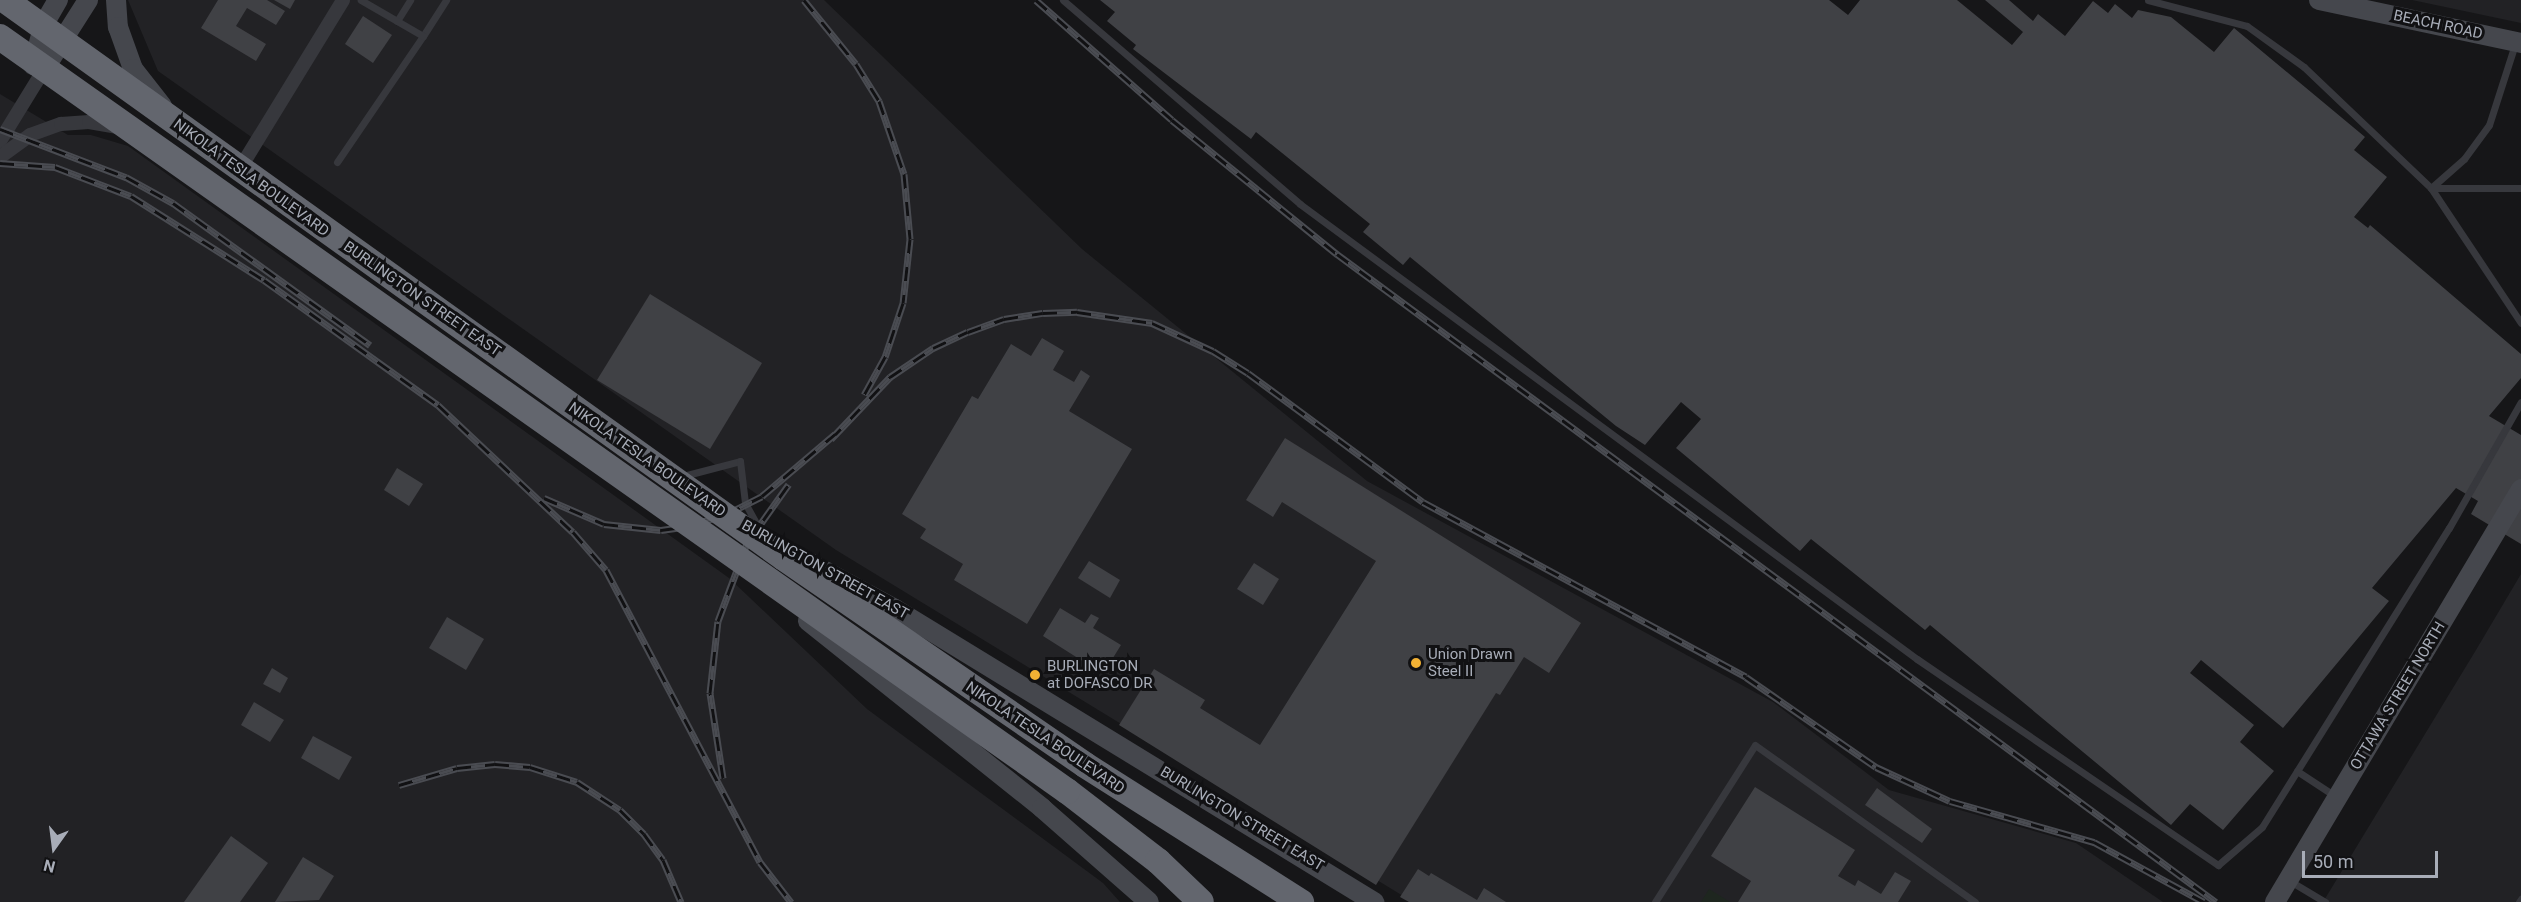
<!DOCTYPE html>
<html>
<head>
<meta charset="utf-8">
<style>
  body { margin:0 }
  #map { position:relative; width:2521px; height:902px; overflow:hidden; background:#161618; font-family:Roboto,sans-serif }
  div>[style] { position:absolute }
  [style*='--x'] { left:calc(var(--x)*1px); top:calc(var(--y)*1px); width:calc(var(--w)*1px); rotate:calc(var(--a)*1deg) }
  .built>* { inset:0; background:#222225 }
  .green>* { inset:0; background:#1e261f }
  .building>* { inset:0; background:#404145 }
  .lane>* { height:7px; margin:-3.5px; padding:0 3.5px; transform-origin:3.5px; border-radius:3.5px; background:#37383d }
  .street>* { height:14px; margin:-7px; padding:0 7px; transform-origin:7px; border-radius:7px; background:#37383d }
  .secondary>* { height:20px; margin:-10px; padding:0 10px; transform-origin:10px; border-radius:10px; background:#45474d }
  .highway>* { height:26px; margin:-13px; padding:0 13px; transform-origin:13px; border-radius:13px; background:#63666e }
  .rail>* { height:7px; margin-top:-3.5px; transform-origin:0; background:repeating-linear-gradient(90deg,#111113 0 14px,#4a4c52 0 28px); box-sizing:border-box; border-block:2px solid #4a4c52 }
  .highway-bridge>* { height:26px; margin:-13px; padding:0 13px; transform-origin:13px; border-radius:13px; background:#63666e }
  .dots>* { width:16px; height:16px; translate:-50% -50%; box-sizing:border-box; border:3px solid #111113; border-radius:50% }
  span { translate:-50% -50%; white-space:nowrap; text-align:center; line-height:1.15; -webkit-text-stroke:6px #111113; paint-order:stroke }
  .street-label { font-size:15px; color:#a8adb8 }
  .poi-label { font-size:15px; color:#a8adb8 }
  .left { translate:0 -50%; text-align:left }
  .north { position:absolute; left:24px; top:818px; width:60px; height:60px; -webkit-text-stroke:4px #111113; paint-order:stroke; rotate:194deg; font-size:16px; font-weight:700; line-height:24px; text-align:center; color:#a8adb8 }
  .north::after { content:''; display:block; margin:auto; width:21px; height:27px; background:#a8adb8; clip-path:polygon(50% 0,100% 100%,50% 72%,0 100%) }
  .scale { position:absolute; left:2302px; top:851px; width:136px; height:27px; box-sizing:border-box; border:3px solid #a8adb8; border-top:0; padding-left:8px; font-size:18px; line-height:21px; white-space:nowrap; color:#a8adb8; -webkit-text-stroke:4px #111113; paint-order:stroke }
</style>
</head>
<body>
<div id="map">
  <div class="built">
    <div style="clip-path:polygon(128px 0,824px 0,1082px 249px,1367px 481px,1773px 702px,1889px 790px,2076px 843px,2163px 902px,1413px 902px,836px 550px,158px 71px)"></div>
    <div style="clip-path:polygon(2412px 0,2521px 0,2521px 23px)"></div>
    <div style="clip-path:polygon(0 94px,68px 135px,91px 135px,128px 146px,729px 578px,867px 709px,1103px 883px,1120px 902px,0 902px)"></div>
    <div style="clip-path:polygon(2521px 574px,2521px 902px,2323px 902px,2476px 650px)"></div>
  </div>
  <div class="green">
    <div style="clip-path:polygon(1709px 889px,1730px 902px,1701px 902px)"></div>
  </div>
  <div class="building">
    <div style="clip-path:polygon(218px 0,267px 0,285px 11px,276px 25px,247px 8px,236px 26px,266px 44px,256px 61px,201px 28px)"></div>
    <div style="clip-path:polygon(274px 0,295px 0,290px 9px)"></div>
    <div style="clip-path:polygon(1100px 0,1829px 0,1848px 15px,1860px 0,1957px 0,2012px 45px,2023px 32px,1985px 0,2009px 0,2033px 21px,2038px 14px,2065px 36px,2093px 1px,2108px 13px,2115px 4px,2132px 18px,2138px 10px,2171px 17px,2214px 52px,2234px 28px,2365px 137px,2354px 150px,2387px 177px,2354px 217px,2368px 228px,2370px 225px,2521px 354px,2521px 378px,2489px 416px,2521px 435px,2521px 544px,2471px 514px,2478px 501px,2456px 488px,2372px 588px,2389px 601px,2283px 728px,2201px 660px,2190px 673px,2254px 725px,2240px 742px,2274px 771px,2223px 830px,2190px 804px,2171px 825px,1930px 625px,1925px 630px,1811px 539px,1800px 551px,1676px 448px,1701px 419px,1681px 402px,1645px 445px,1616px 426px,1410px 257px,1403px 265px,1363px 232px,1370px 224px,1256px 132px,1251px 139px,1133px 49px,1136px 45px,1107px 21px,1115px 12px)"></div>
    <div style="clip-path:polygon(363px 16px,392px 35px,373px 63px,345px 44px)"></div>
    <div style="clip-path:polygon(650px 294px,762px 363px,710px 449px,597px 380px)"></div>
    <div style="clip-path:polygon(1042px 338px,1064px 351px,1053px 370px,1074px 382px,1081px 370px,1090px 376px,1069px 411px,1132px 449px,1027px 624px,954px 580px,963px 564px,920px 538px,926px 529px,902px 514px,972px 396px,978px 399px,1011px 344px,1031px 356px)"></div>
    <div style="clip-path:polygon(1285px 438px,1581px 623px,1549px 673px,1524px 657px,1500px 695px,1496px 693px,1376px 885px,1119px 725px,1154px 669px,1205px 700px,1200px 708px,1260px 745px,1376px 561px,1282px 502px,1273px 517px,1246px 500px)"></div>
    <div style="clip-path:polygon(397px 468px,423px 484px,409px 506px,384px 490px)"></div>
    <div style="clip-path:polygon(1089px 561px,1120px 580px,1110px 598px,1078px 578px)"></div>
    <div style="clip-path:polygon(1254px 563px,1279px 579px,1263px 605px,1237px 589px)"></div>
    <div style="clip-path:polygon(1060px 608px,1085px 623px,1091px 614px,1099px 618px,1093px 628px,1121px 645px,1103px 674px,1043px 636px)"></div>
    <div style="clip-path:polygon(447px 617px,484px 639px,466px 670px,429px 648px)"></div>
    <div style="clip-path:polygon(272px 668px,288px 678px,280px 693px,263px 684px)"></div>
    <div style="clip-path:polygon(254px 702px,284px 720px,270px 742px,241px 725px)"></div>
    <div style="clip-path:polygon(313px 736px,352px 757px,339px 780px,301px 758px)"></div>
    <div style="clip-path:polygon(1755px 787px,1855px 850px,1838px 876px,1855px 886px,1858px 880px,1881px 894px,1895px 872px,1911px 881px,1898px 902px,1738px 902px,1751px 881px,1711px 856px)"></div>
    <div style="clip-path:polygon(1877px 788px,1932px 829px,1922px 843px,1865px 805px)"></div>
    <div style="clip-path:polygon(231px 836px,268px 863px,240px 902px,184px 902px)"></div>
    <div style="clip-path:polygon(303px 857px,334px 876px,319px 900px,275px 902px)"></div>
    <div style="clip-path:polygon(1418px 869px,1429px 876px,1431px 873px,1477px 900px,1484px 888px,1506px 902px,1409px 902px,1400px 897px)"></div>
  </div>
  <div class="lane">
    <div style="--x:1063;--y:0;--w:313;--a:40.7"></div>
    <div style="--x:1300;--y:204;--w:767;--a:36.41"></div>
    <div style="--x:1917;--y:659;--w:365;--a:34.4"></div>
    <div style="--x:2218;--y:865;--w:58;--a:-40.8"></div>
    <div style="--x:2262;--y:827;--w:353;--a:-58"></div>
    <div style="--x:2449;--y:528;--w:145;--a:-60.3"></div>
    <div style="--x:2148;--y:0;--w:102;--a:14.7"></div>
    <div style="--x:2247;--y:26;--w:70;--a:35.7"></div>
    <div style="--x:2304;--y:67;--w:175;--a:43.6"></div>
    <div style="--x:2431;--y:188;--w:162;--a:56.3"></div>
    <div style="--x:397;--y:21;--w:25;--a:-58"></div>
    <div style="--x:423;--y:36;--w:43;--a:-57.4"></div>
    <div style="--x:337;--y:162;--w:153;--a:-55.7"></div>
    <div style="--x:423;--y:36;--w:72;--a:-149.9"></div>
    <div style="--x:2431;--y:188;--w:44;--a:-41.3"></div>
    <div style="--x:2464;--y:159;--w:42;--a:-53.7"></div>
    <div style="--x:2489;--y:125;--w:85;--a:-72.2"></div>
    <div style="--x:2431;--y:188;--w:90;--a:0"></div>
    <div style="--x:683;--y:476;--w:59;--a:-14.7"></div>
    <div style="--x:740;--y:461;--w:42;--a:83.2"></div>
    <div style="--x:745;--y:503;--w:29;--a:61"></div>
    <div style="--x:2297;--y:771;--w:45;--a:33.3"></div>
    <div style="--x:2290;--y:881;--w:41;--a:31"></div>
    <div style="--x:1655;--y:902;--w:186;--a:-57.5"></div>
    <div style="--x:1755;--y:745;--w:270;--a:35.5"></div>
    <div style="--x:2519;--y:902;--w:4;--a:-56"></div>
  </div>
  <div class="street">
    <div style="--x:0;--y:141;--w:82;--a:-58.4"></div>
    <div style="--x:0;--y:157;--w:37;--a:-36"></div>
    <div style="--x:30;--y:135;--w:33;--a:-20"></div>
    <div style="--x:61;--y:124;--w:28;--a:-4"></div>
    <div style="--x:89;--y:122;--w:28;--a:10"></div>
    <div style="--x:239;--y:170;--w:199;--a:-58.5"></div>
  </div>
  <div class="secondary">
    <div style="--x:116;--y:0;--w:27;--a:86"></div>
    <div style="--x:118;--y:27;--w:45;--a:70.3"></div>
    <div style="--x:133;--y:69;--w:47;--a:51.9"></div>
    <div style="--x:2319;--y:0;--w:207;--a:12"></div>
    <div style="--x:33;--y:65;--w:42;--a:-75"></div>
    <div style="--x:44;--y:24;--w:28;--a:-60"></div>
    <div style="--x:43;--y:71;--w:84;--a:-57.6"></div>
    <div style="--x:801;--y:558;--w:107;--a:28.5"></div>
    <div style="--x:895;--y:609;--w:562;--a:31.45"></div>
    <div style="--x:808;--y:621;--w:300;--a:38.6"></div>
    <div style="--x:1042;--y:808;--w:142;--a:41.3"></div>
    <div style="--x:2275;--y:902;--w:481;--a:-59.2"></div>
  </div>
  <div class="highway">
    <div style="--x:1085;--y:765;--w:256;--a:32.4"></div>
    <div style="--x:1067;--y:791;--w:115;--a:37.6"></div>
    <div style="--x:1158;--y:861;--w:59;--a:43.6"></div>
  </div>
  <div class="rail">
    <div style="--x:804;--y:0;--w:82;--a:50.9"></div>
    <div style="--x:856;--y:64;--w:44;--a:58.1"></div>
    <div style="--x:879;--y:101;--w:77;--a:71.1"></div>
    <div style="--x:904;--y:174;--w:65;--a:84.7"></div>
    <div style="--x:910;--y:239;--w:64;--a:96.2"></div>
    <div style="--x:903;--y:303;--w:57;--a:108.4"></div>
    <div style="--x:885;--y:357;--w:43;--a:118.9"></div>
    <div style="--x:1036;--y:0;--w:181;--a:41.4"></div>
    <div style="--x:1172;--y:120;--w:213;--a:39.1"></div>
    <div style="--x:1337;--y:254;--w:1092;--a:36.4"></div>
    <div style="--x:0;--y:129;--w:135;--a:20.9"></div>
    <div style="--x:126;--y:177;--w:54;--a:29"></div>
    <div style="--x:173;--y:203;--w:243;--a:35.8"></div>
    <div style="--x:0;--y:163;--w:55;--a:4.2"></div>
    <div style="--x:55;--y:167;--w:81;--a:20.9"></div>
    <div style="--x:131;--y:196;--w:157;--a:32.3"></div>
    <div style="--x:264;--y:280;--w:214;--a:35.7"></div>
    <div style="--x:438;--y:405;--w:185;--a:43.3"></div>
    <div style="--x:573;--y:532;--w:50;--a:49"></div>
    <div style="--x:606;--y:570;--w:330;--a:62.2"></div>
    <div style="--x:760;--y:862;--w:51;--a:52.2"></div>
    <div style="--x:831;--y:439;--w:86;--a:-46.4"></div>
    <div style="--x:890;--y:377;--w:52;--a:-34"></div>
    <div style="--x:933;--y:348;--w:38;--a:-25"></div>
    <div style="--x:968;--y:332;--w:38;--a:-20"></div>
    <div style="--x:1004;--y:319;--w:39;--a:-9"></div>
    <div style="--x:1043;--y:313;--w:34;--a:-2"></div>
    <div style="--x:1077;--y:312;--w:76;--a:8.3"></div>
    <div style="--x:1152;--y:323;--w:67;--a:24.7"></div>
    <div style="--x:1213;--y:351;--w:41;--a:32.2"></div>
    <div style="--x:1248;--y:373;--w:217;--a:36.4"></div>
    <div style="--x:1423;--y:502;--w:367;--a:28.4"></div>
    <div style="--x:1746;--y:677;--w:158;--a:34.7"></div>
    <div style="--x:1876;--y:767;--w:81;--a:24.7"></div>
    <div style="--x:1950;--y:801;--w:150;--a:15.9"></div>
    <div style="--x:2094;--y:842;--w:125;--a:28.6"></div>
    <div style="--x:544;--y:498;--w:65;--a:23.4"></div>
    <div style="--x:604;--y:524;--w:57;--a:6"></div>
    <div style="--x:661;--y:530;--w:27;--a:-8"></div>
    <div style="--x:688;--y:526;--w:41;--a:-17.1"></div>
    <div style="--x:727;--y:514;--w:39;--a:-27"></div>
    <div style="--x:762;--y:496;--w:96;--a:-40.3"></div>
    <div style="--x:723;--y:778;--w:86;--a:-98.7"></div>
    <div style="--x:710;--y:693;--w:72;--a:-83.7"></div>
    <div style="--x:718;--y:621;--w:83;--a:-69.6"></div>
    <div style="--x:747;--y:543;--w:72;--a:-54.6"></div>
    <div style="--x:399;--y:785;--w:60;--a:-16.3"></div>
    <div style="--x:457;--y:768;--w:38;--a:-6"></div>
    <div style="--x:495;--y:764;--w:35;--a:5"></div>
    <div style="--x:530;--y:767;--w:49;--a:17.7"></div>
    <div style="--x:577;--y:782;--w:51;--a:33.1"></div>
    <div style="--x:620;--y:810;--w:34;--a:45"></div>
    <div style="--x:644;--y:834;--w:32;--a:54"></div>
    <div style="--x:663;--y:860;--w:46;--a:66.8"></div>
  </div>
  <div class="highway-bridge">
    <div style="--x:5;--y:0;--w:958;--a:35.61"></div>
    <div style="--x:784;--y:558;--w:365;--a:34.5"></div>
    <div style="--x:0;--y:37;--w:1307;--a:35.25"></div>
  </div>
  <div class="dots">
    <div style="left:1416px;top:663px;background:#f2b134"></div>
    <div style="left:1035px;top:675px;background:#f2b134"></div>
  </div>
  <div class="street-label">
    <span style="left:2438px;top:25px;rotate:12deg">BEACH ROAD</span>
    <span style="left:251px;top:178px;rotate:36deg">NIKOLA TESLA BOULEVARD</span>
    <span style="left:422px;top:299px;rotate:35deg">BURLINGTON STREET EAST</span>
    <span style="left:647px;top:460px;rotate:35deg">NIKOLA TESLA BOULEVARD</span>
    <span style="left:825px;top:570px;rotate:29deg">BURLINGTON STREET EAST</span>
    <span style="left:2398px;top:696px;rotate:-59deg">OTTAWA STREET NORTH</span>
    <span style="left:1045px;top:738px;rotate:34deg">NIKOLA TESLA BOULEVARD</span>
    <span style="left:1242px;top:819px;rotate:31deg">BURLINGTON STREET EAST</span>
  </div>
  <div class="poi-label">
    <span class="left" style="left:1428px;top:663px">Union Drawn<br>Steel II</span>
    <span class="left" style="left:1047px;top:675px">BURLINGTON<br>at DOFASCO DR</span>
  </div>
  <div class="north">N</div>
  <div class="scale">50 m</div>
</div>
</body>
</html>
